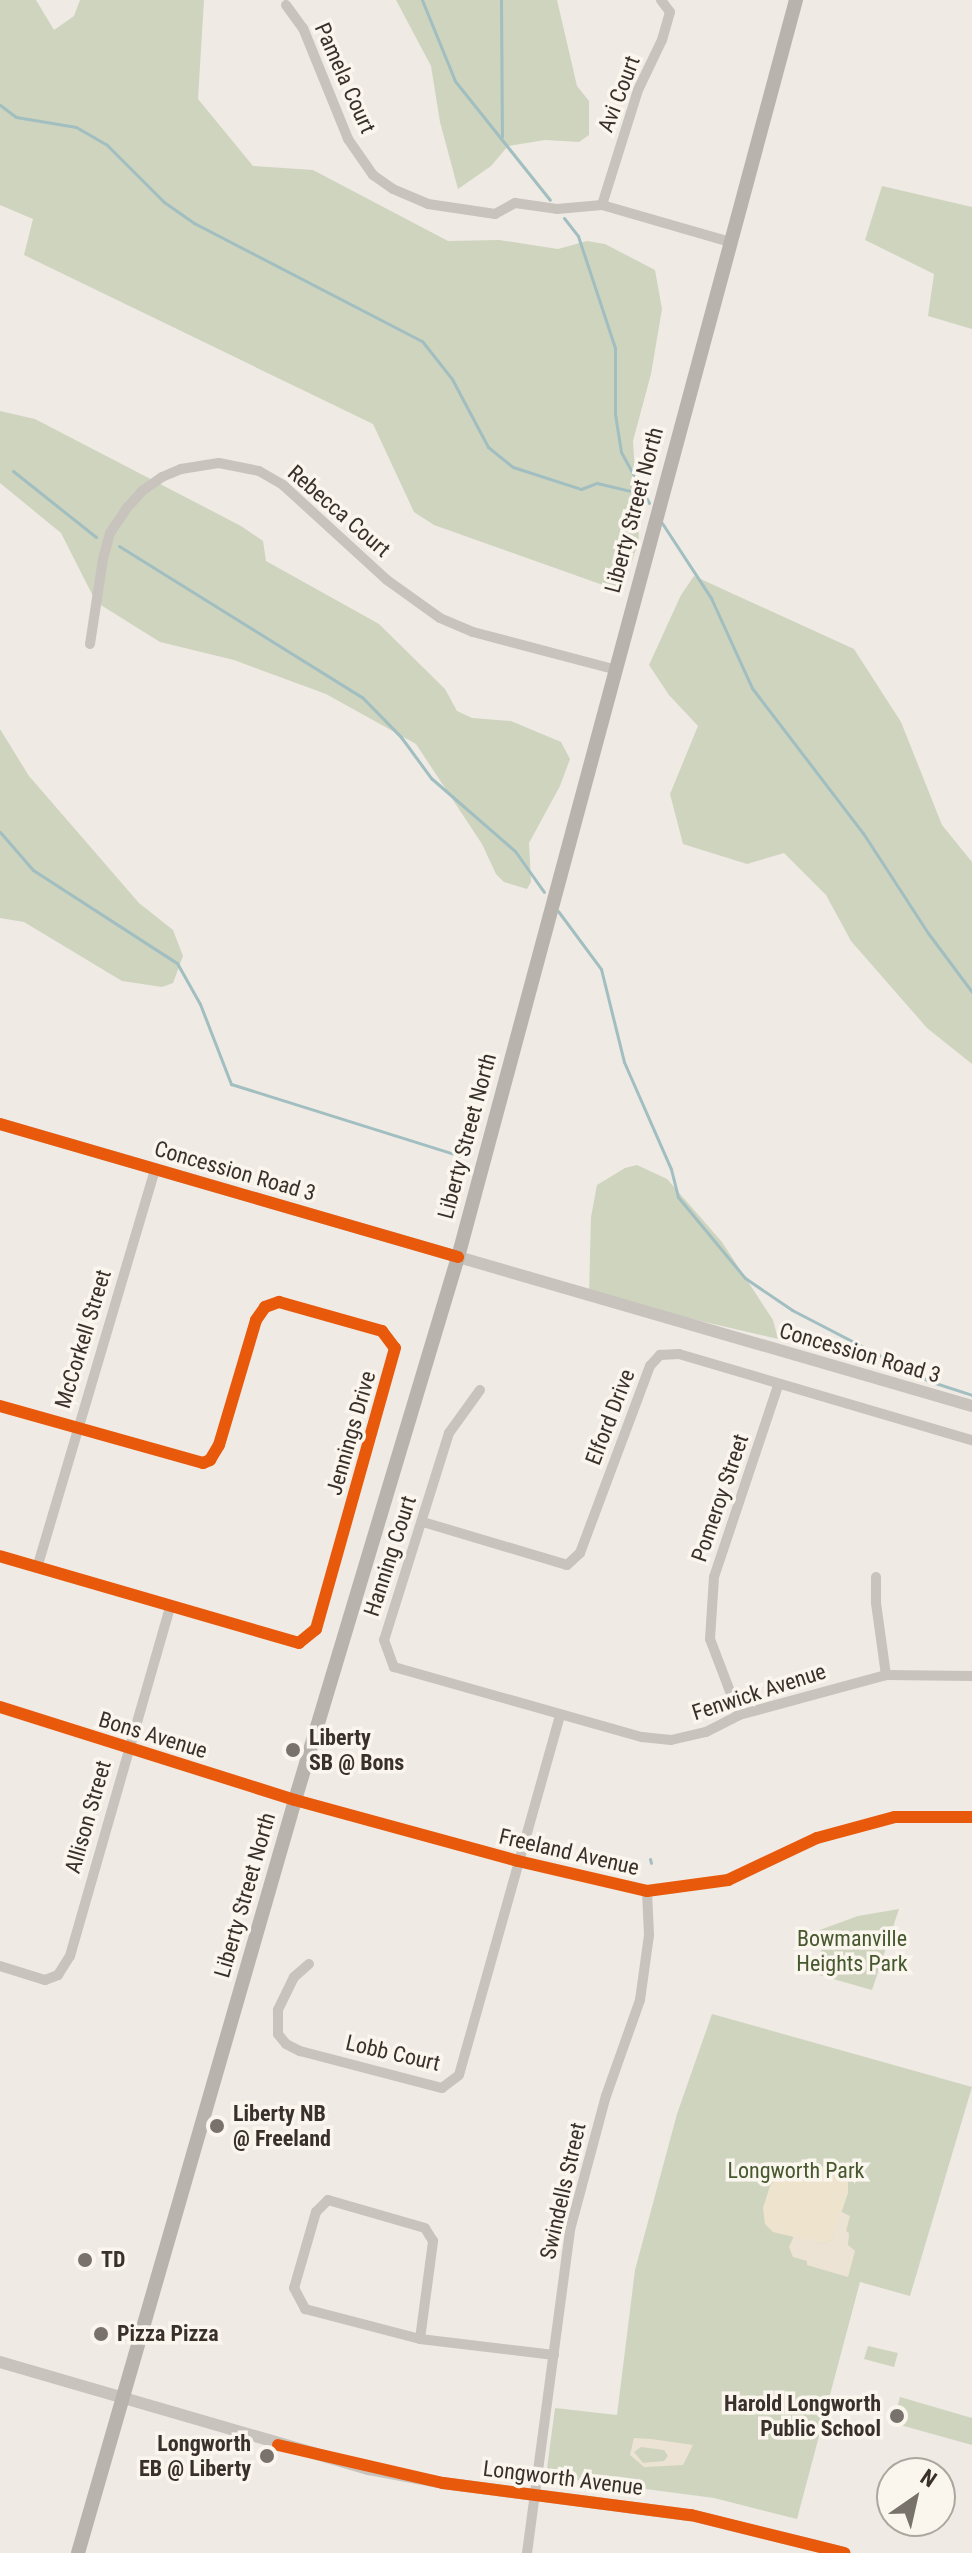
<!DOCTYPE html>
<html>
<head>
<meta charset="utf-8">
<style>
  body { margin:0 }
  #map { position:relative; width:972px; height:2553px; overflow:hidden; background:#efeae4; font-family:"Roboto Condensed",sans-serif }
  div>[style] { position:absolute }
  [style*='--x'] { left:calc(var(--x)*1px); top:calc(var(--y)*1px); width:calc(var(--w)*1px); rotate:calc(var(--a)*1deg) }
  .green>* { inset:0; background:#cfd4bf }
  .sand>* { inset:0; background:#eee3cc }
  .plaza>* { inset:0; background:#ede3d4 }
  .stream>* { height:3px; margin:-1.5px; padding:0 1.5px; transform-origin:1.5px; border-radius:1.5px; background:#a1bec0 }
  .minor>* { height:10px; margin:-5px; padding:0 5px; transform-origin:5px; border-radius:5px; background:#c8c3bd }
  .tertiary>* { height:12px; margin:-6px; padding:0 6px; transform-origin:6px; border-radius:6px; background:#c8c3bd }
  .secondary>* { height:14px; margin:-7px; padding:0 7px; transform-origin:7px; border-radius:7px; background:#b9b3ad }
  .cycleway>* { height:12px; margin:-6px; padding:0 6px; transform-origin:6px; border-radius:6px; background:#e8590c }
  .dots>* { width:22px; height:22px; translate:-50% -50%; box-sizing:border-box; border:4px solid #faf5ed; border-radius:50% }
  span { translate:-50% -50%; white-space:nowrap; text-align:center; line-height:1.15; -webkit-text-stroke:7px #faf5ed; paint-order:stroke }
  .street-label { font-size:22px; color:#3a302b }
  .poi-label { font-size:22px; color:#3a302b; font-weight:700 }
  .left { translate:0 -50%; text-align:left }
  .right { translate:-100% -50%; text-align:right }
  .park-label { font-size:22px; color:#46582e }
  .north { position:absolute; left:876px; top:2457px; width:80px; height:80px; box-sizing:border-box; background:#faf5ed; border:2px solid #ada69f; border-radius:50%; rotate:34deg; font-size:22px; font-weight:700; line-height:32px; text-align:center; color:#3a302b }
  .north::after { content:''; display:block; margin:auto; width:28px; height:36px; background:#79716c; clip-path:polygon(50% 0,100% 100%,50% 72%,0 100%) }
</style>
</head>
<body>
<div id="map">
  <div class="green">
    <div style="clip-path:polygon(0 0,36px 0,54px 30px,74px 16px,80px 0,204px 0,198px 99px,253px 166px,313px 170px,448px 241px,499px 240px,558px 249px,587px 241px,605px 244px,655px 270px,662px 309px,651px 374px,633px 441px,639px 540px,631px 564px,614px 589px,434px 525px,414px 512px,373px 424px,24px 255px,33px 219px,0 205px)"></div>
    <div style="clip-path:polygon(396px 0,557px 0,577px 86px,589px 101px,589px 135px,579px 142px,545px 140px,508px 146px,491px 166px,458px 189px,440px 122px,431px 66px)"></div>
    <div style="clip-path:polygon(882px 186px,972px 207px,972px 329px,928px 316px,934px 274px,865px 240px)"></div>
    <div style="clip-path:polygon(0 411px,35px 419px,241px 526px,263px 541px,266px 561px,379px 624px,445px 689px,457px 711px,472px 718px,511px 721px,561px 742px,570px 759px,560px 786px,529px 843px,531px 882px,527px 889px,504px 882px,496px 874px,482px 844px,416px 744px,326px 694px,234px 660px,160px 642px,96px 602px,61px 533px,0 483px)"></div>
    <div style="clip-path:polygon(694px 576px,854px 649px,901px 722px,942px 825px,972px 862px,972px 1064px,927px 1028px,851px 941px,826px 895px,784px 853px,747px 864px,683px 844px,670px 794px,698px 726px,669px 695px,649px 665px,681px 595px)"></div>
    <div style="clip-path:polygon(0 729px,29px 776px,139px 903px,173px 930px,183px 956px,173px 983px,162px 987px,122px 981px,24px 922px,0 918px)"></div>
    <div style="clip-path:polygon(637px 1165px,667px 1179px,722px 1242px,773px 1320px,778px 1339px,589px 1295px,591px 1217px,597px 1185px,625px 1168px)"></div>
    <div style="clip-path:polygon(899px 1909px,872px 1990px,819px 1975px,823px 1960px,817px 1931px,858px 1916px)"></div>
    <div style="clip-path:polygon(712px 2014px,972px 2087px,910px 2296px,860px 2282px,797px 2519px,714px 2498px,546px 2476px,555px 2408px,617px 2415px,635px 2270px,677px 2114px)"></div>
    <div style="clip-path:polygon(868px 2346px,898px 2353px,894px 2367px,864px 2359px)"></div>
    <div style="clip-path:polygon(900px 2397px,972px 2418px,972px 2445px,893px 2423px)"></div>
  </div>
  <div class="sand">
    <div style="clip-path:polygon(801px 2161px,819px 2164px,848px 2182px,848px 2193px,832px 2240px,823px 2244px,773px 2232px,765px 2224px,763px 2208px,770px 2186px,784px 2168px)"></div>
  </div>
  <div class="plaza">
    <div style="clip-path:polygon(840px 2211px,850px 2216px,846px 2231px,849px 2233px,848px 2245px,855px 2251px,848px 2277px,807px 2265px,807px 2261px,793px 2257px,789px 2247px,794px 2236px,823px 2244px,832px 2240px)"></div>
    <div style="clip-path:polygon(evenodd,634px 2438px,651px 2439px,693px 2445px,683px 2465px,644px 2467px,630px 2455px,634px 2438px,641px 2447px,664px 2450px,668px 2456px,664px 2461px,643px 2463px,634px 2452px,641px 2447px)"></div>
  </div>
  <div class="stream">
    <div style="--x:422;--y:0;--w:87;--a:67.8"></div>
    <div style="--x:455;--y:81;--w:152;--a:51.4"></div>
    <div style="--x:501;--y:0;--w:137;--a:89.6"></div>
    <div style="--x:0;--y:105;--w:20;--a:37"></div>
    <div style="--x:16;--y:117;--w:61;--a:9.5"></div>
    <div style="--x:76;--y:127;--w:34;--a:30"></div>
    <div style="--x:106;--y:144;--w:82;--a:45"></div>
    <div style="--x:164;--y:202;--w:37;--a:35"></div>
    <div style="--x:194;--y:223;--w:257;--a:27.4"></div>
    <div style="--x:422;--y:341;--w:48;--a:51.7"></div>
    <div style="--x:452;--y:379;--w:77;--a:62.1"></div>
    <div style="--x:488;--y:447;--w:32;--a:39"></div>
    <div style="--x:513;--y:467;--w:71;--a:17.9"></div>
    <div style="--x:581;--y:489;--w:17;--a:-21"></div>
    <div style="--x:597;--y:483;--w:47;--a:13.4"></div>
    <div style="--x:564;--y:218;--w:23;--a:52"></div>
    <div style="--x:578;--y:236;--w:118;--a:71.7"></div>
    <div style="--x:615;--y:348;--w:66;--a:90"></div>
    <div style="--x:615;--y:414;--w:38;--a:81"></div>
    <div style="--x:621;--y:452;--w:58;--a:61.2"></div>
    <div style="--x:13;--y:471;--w:106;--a:38.5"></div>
    <div style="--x:662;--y:523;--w:90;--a:56.8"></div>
    <div style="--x:711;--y:598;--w:99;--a:65.5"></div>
    <div style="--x:752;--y:688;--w:183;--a:52.6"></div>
    <div style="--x:863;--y:833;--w:119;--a:57"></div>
    <div style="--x:928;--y:933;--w:74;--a:53.3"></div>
    <div style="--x:119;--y:546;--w:286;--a:31.9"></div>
    <div style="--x:362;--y:697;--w:56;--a:45.7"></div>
    <div style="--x:401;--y:737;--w:51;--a:53.8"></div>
    <div style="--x:431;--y:778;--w:111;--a:41"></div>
    <div style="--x:515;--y:851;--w:50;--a:54.7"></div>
    <div style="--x:0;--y:832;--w:50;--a:49"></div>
    <div style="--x:33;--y:870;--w:171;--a:32.9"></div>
    <div style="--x:177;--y:963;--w:47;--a:60.7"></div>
    <div style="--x:200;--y:1004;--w:86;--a:68.8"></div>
    <div style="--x:231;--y:1084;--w:241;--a:17.4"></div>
    <div style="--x:558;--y:911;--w:72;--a:53.4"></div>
    <div style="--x:601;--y:969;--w:96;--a:76.1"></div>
    <div style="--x:624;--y:1062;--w:117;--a:66.3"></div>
    <div style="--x:671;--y:1169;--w:29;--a:76"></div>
    <div style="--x:678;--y:1197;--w:105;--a:50.4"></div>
    <div style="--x:745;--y:1278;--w:57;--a:34.2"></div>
    <div style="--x:792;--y:1310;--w:154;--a:27.4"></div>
    <div style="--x:929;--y:1381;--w:45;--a:18"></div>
    <div style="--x:650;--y:1859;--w:4;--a:76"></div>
  </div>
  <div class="minor">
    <div style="--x:286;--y:5;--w:29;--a:54"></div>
    <div style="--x:303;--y:28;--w:120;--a:67.9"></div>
    <div style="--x:348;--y:139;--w:44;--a:55.2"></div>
    <div style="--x:373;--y:175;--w:24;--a:35"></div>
    <div style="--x:393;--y:189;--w:38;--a:23"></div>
    <div style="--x:428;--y:204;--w:68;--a:8.5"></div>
    <div style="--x:495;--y:214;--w:23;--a:-29"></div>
    <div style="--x:515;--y:203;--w:42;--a:8.1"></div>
    <div style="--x:557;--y:209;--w:45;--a:-5.1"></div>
    <div style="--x:602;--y:205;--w:133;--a:16.1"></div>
    <div style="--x:602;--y:205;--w:121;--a:-72.6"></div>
    <div style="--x:638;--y:90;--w:55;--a:-64.4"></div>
    <div style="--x:662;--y:40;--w:29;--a:-74"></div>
    <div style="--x:670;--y:12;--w:15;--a:-127"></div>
    <div style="--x:90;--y:644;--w:86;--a:-81.3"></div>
    <div style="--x:103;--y:559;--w:27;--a:-75"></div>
    <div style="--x:110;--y:533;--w:29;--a:-56"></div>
    <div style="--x:126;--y:509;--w:24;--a:-48"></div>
    <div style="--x:142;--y:491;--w:24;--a:-35"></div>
    <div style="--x:162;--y:477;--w:21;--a:-23"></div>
    <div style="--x:181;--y:469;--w:38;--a:-9"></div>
    <div style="--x:219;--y:463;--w:41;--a:11.3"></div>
    <div style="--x:259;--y:471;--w:28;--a:30"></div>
    <div style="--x:283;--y:485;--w:141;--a:42.4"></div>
    <div style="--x:387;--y:580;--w:65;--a:35.6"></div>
    <div style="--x:440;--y:618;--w:36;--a:23"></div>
    <div style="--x:473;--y:632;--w:145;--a:14.8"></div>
    <div style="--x:480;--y:1390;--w:53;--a:125.8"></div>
    <div style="--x:449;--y:1433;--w:217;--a:107.4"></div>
    <div style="--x:384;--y:1640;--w:29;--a:70"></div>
    <div style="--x:394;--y:1667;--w:258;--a:15.8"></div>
    <div style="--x:642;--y:1737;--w:29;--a:6"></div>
    <div style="--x:671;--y:1740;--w:36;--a:-13"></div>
    <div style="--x:706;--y:1732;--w:37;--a:-27"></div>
    <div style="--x:739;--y:1715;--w:152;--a:-15.2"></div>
    <div style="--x:886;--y:1675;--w:86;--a:0.7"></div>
    <div style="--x:0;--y:1406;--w:211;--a:15.7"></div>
    <div style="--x:203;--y:1463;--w:8;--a:-23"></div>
    <div style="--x:210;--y:1460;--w:17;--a:-59"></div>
    <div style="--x:219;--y:1445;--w:130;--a:-73.5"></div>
    <div style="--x:256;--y:1320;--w:16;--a:-55"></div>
    <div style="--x:265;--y:1307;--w:15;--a:-20"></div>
    <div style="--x:279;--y:1302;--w:107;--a:15.7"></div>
    <div style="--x:382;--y:1331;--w:21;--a:53"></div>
    <div style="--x:395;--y:1348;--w:292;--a:105.7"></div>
    <div style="--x:316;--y:1629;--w:22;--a:141"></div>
    <div style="--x:299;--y:1643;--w:311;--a:-163.8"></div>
    <div style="--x:423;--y:1522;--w:150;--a:16.6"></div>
    <div style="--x:567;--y:1565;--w:18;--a:-43"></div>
    <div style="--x:580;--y:1553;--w:200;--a:-69.5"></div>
    <div style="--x:650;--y:1366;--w:15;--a:-48"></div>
    <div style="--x:660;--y:1355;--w:19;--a:-3"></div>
    <div style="--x:679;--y:1354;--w:305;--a:16.4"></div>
    <div style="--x:37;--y:1568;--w:416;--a:-73.5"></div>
    <div style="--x:876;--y:1577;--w:26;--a:90"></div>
    <div style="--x:876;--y:1603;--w:73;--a:82.1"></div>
    <div style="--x:0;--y:1707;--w:309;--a:17.5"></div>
    <div style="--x:295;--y:1800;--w:231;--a:15.3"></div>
    <div style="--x:518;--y:1861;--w:132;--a:13.1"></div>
    <div style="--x:647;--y:1891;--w:82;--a:-7.7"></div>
    <div style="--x:728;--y:1880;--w:98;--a:-25.3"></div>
    <div style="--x:817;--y:1838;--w:81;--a:-15.1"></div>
    <div style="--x:895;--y:1817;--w:77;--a:0"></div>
    <div style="--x:739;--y:1715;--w:81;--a:-110.9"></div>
    <div style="--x:710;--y:1639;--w:62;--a:-86.3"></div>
    <div style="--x:714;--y:1577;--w:201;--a:-71.5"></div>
    <div style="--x:309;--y:1964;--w:20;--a:139"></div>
    <div style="--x:294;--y:1977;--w:37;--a:116"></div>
    <div style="--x:278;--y:2010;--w:24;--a:90"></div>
    <div style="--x:278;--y:2034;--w:13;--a:51"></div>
    <div style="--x:286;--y:2044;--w:16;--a:27"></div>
    <div style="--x:300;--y:2051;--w:147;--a:14.6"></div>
    <div style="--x:442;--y:2088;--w:21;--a:-37"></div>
    <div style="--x:459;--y:2075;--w:374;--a:-74.3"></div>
    <div style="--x:0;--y:1966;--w:47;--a:17.3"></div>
    <div style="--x:45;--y:1980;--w:14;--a:-21"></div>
    <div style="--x:58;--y:1975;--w:22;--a:-58"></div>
    <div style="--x:70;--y:1956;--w:362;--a:-74"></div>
    <div style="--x:420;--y:2339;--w:99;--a:-82.4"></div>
    <div style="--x:433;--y:2241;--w:15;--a:-122"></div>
    <div style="--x:425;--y:2228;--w:101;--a:-163.9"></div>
    <div style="--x:328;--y:2200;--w:17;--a:135"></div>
    <div style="--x:316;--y:2212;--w:79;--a:106.1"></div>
    <div style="--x:294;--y:2288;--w:24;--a:62"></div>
    <div style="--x:305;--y:2309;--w:119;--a:14.6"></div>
    <div style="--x:420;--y:2339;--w:135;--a:6.8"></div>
    <div style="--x:527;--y:2553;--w:326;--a:-82.4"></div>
    <div style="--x:570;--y:2230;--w:139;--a:-75"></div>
    <div style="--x:606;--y:2096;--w:102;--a:-70.5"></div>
    <div style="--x:640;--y:2000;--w:66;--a:-82.1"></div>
    <div style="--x:649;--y:1935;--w:44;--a:-92.6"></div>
  </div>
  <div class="tertiary">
    <div style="--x:0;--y:1124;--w:1012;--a:16.18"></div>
    <div style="--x:0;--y:2362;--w:384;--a:16.2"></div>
    <div style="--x:369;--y:2469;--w:75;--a:10.7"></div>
    <div style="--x:443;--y:2483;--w:250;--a:7.4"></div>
    <div style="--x:691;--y:2515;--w:158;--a:13.9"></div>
  </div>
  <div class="secondary">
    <div style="--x:78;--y:2553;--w:784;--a:-73.92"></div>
    <div style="--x:295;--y:1800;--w:567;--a:-73.29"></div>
    <div style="--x:458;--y:1257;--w:1302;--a:-74.95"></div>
  </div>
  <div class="cycleway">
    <div style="--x:0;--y:1124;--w:477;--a:16.2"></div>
    <div style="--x:0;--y:1406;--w:211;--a:15.7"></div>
    <div style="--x:203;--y:1463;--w:8;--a:-23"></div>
    <div style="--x:210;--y:1460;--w:17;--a:-59"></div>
    <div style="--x:219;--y:1445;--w:130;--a:-73.5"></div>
    <div style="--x:256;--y:1320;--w:16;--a:-55"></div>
    <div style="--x:265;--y:1307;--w:15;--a:-20"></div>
    <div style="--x:279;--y:1302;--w:107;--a:15.7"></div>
    <div style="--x:382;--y:1331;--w:21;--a:53"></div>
    <div style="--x:395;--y:1348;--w:292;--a:105.7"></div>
    <div style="--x:316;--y:1629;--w:22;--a:141"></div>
    <div style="--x:299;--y:1643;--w:311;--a:-163.8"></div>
    <div style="--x:0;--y:1707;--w:309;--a:17.5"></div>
    <div style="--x:295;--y:1800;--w:231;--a:15.3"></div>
    <div style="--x:518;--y:1861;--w:132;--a:13.1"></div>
    <div style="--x:647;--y:1891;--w:82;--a:-7.7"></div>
    <div style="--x:728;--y:1880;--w:98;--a:-25.3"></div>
    <div style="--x:817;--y:1838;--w:81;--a:-15.1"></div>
    <div style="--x:895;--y:1817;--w:77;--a:0"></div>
    <div style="--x:278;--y:2445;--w:169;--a:13"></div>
    <div style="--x:443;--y:2483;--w:250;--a:7.4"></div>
    <div style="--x:691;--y:2515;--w:158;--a:13.9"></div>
  </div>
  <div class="dots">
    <div style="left:293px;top:1750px;background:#79716c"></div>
    <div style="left:217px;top:2126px;background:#79716c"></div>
    <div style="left:85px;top:2260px;background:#79716c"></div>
    <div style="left:101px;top:2334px;background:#79716c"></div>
    <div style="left:897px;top:2416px;background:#79716c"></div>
    <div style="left:267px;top:2456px;background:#79716c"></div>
  </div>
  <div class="street-label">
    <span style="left:345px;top:78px;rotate:66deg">Pamela Court</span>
    <span style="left:619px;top:94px;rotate:-69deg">Avi Court</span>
    <span style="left:634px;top:510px;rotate:-75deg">Liberty Street North</span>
    <span style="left:339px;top:511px;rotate:41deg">Rebecca Court</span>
    <span style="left:467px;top:1136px;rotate:-75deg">Liberty Street North</span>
    <span style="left:235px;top:1171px;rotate:16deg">Concession Road 3</span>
    <span style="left:83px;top:1339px;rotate:-73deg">McCorkell Street</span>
    <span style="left:860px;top:1353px;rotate:16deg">Concession Road 3</span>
    <span style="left:610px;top:1417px;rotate:-69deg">Elford Drive</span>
    <span style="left:351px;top:1433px;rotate:-74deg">Jennings Drive</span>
    <span style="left:720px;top:1498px;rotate:-71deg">Pomeroy Street</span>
    <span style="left:390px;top:1556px;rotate:-72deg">Hanning Court</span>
    <span style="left:759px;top:1692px;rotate:-18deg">Fenwick Avenue</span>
    <span style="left:153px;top:1735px;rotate:17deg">Bons Avenue</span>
    <span style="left:88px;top:1817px;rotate:-74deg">Allison Street</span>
    <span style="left:569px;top:1852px;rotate:13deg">Freeland Avenue</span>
    <span style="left:245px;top:1895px;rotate:-74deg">Liberty Street North</span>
    <span style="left:393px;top:2053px;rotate:13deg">Lobb Court</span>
    <span style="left:563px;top:2191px;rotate:-77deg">Swindells Street</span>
    <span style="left:563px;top:2478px;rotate:7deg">Longworth Avenue</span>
  </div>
  <div class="poi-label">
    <span class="left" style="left:309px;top:1750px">Liberty<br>SB @ Bons</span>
    <span class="left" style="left:233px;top:2126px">Liberty NB<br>@ Freeland</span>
    <span class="left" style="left:101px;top:2260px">TD</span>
    <span class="left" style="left:117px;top:2334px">Pizza Pizza</span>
    <span class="right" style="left:881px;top:2416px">Harold Longworth<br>Public School</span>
    <span class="right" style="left:251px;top:2456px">Longworth<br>EB @ Liberty</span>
  </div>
  <div class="park-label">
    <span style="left:852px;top:1951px">Bowmanville<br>Heights Park</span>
    <span style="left:796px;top:2171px">Longworth Park</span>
  </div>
  <div class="north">N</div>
</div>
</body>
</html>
